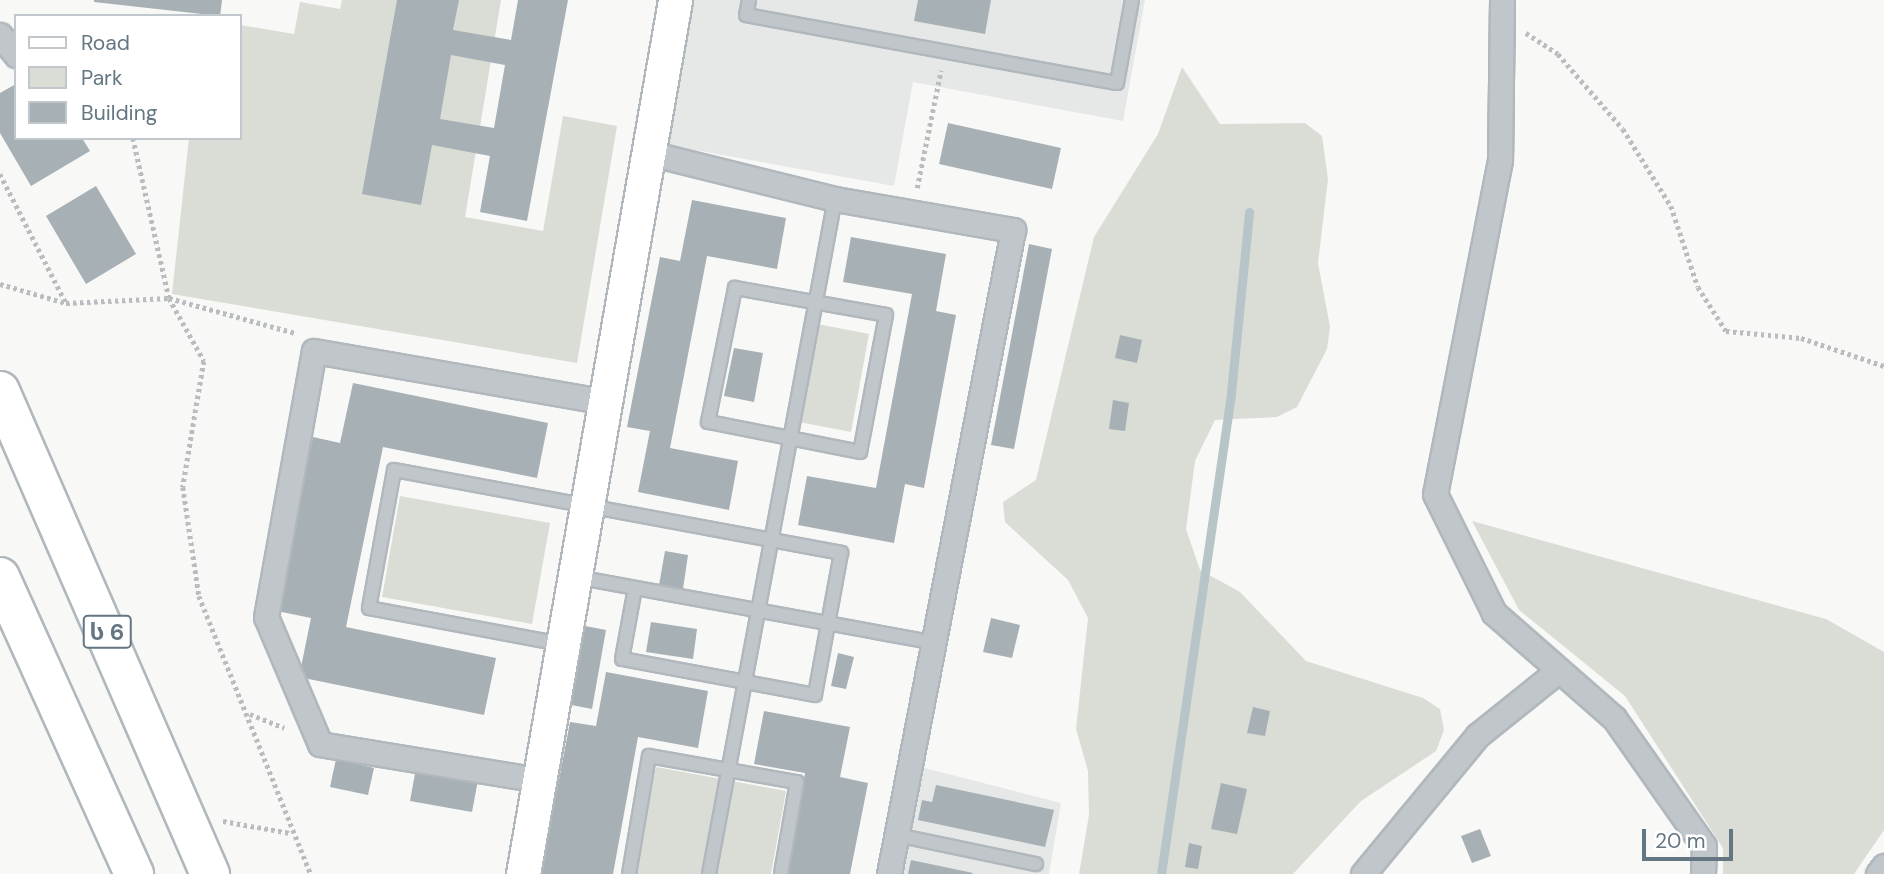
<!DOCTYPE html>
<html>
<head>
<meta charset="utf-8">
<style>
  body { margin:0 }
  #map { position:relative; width:1884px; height:874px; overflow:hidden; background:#f8f8f6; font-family:"DM Sans","Noto Sans Georgian",sans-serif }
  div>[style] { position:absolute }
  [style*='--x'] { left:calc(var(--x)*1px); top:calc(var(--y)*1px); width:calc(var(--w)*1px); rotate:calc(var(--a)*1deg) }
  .built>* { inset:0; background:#e6e8e7 }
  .green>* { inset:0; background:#d9ddd5 }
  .stream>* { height:9px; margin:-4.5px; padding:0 4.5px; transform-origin:4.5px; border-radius:4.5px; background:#b7c5c8 }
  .building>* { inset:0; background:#a6b0b5 }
  .path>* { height:4.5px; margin-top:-2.25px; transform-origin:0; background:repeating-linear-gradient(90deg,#b9bdc0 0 3.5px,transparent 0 7px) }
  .roads { filter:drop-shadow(2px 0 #b1b8bd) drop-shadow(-2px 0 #b1b8bd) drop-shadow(0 2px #b1b8bd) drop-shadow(0 -2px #b1b8bd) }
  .lane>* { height:12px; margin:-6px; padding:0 6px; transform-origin:6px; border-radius:6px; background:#c1c6ca }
  .street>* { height:23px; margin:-11.5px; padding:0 11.5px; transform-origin:11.5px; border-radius:11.5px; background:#c1c6ca }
  .secondary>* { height:33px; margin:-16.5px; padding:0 16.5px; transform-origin:16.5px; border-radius:16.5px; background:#fff }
  .highway>* { height:38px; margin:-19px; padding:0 19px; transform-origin:19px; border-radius:19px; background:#fff }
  span { translate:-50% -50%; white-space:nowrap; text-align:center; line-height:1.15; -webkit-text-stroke:7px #fff; paint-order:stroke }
  .shield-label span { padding:2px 5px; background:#fff; border:2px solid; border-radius:5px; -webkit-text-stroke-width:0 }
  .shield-label { font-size:23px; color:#637681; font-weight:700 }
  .legend { position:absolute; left:14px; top:14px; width:228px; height:126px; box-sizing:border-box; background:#fff; border:2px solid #c1c8cd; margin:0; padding:9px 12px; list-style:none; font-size:21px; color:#637681 }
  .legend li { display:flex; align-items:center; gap:14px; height:35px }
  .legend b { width:35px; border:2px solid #c1c8cd }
  .scale { position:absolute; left:1642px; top:829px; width:91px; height:32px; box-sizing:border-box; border:4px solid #637681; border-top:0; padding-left:9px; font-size:21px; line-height:24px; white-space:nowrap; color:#637681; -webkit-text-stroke:5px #fff; paint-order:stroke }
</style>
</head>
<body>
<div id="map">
  <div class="built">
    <div style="clip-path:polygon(694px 0,1145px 0,1123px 121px,913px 82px,894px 186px,667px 145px)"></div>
    <div style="clip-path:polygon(921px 767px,1061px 803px,1049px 874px,899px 874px)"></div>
  </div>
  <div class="green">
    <div style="clip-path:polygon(342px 0,501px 0,465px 217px,543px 231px,563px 116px,617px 126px,577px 363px,172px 294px,189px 138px,240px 138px,240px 25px,294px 34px,300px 2px,340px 9px)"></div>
    <div style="clip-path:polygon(1182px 67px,1220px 124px,1305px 123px,1322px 136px,1328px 179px,1318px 263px,1330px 327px,1327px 349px,1297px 407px,1277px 417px,1215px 420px,1195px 461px,1186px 529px,1200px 570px,1240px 592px,1306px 661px,1423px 698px,1440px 709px,1444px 730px,1436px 751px,1361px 801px,1293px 874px,1079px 874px,1089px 815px,1088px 771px,1076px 729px,1088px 618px,1068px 580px,1005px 522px,1003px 502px,1036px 480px,1094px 237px,1158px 134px)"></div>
    <div style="clip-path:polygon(817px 324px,869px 334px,851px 432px,799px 422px)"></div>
    <div style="clip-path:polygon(400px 496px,550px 523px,532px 624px,382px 597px)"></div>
    <div style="clip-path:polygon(1472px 521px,1826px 619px,1884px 652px,1884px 830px,1854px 874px,1723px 874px,1723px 848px,1625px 696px,1519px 610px)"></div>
    <div style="clip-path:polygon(656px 767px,786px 791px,771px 874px,635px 874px)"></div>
  </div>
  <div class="stream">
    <div style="--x:1161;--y:874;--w:486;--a:-81.7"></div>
    <div style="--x:1231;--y:393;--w:182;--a:-84.3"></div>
  </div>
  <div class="building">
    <div style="clip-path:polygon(222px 0,220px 16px,94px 2px,94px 0)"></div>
    <div style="clip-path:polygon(evenodd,397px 0,459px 0,453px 30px,511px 40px,518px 0,568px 0,527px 221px,480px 212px,490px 156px,432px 145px,421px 205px,362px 194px,397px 0,451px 55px,505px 65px,494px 128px,440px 119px,451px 55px)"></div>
    <div style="clip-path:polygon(918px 0,991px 0,985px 34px,914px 21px)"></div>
    <div style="clip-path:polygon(16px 84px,16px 138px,82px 138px,90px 151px,31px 186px,0 133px,0 93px)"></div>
    <div style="clip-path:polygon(948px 123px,1061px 148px,1052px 189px,939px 164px)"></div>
    <div style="clip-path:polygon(96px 186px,136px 254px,86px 284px,46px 216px)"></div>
    <div style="clip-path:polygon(692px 200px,786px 218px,777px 269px,707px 256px,670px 448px,738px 461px,729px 510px,638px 492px,650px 431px,627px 427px,660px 257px,680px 261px)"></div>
    <div style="clip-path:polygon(851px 237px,946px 254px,936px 311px,956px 315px,924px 488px,905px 484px,894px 543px,798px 525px,807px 476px,876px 488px,912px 294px,843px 282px)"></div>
    <div style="clip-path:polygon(1029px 244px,1052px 249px,1014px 449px,991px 445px)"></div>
    <div style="clip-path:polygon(1120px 335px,1142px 340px,1137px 363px,1115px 358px)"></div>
    <div style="clip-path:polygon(734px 348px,763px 353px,754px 402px,724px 396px)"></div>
    <div style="clip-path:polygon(353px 383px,548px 423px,537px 478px,383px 447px,346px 627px,496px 658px,484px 715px,299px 677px,311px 618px,277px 611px,313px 437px,340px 443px)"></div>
    <div style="clip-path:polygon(1113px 400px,1129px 403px,1125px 431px,1109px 429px)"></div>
    <div style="clip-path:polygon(665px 551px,688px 555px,683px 589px,659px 585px)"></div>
    <div style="clip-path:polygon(991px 618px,1020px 625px,1012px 658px,983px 652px)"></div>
    <div style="clip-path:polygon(651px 622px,697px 629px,693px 659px,646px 652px)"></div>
    <div style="clip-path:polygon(575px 624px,606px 630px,592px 709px,561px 703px)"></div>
    <div style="clip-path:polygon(838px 653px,854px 657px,846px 689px,831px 686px)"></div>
    <div style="clip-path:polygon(606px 672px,708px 691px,698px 748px,638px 737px,613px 874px,541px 874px,570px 722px,596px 726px)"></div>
    <div style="clip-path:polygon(1253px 707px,1270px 711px,1265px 736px,1247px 733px)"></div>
    <div style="clip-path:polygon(764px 711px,850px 727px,840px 777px,868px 783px,850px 874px,786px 874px,805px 773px,754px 764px)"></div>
    <div style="clip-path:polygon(336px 759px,374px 768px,368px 795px,330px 787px)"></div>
    <div style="clip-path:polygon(416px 768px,478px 780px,472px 812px,410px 801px)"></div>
    <div style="clip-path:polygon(1221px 783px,1247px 789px,1237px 834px,1211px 829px)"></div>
    <div style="clip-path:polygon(936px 785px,1054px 810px,1045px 847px,918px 820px,922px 800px,932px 802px)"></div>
    <div style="clip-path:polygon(1480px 829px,1491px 856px,1472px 863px,1461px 836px)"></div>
    <div style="clip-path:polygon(1189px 843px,1202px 846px,1198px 869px,1185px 867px)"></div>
    <div style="clip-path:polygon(911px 860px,973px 873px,972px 874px,908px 874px)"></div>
  </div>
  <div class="path">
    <div style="--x:1526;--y:33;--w:38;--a:33"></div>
    <div style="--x:1558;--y:54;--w:99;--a:49.1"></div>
    <div style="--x:1623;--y:129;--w:91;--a:58.1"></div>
    <div style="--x:1671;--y:206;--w:85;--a:71.6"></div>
    <div style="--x:1698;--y:287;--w:52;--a:57.5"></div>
    <div style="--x:1726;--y:331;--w:75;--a:5.3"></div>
    <div style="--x:1801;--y:338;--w:88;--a:18.6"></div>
    <div style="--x:133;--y:138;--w:164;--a:77.3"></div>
    <div style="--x:169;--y:298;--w:72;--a:60.9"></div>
    <div style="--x:204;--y:361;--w:128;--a:99.5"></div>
    <div style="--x:183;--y:487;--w:110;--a:81.6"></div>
    <div style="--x:199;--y:596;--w:300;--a:68.1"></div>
    <div style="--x:0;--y:174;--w:145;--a:62.9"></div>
    <div style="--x:917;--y:188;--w:120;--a:-78.5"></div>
    <div style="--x:0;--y:284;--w:69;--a:16.1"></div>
    <div style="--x:66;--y:303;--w:103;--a:-2.8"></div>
    <div style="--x:169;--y:298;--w:131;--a:15.5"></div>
    <div style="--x:250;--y:714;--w:37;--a:22"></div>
    <div style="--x:223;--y:821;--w:68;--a:10.2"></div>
  </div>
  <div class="roads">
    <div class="lane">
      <div style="--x:749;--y:0;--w:15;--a:101"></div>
      <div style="--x:746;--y:15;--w:377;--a:10.4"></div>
      <div style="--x:1117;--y:83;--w:84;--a:-79.8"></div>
      <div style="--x:735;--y:288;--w:153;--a:10.1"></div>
      <div style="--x:886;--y:315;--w:139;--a:100.7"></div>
      <div style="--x:860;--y:452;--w:155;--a:-168.8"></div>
      <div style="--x:708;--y:422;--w:137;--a:-78.6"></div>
      <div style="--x:576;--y:577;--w:364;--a:10.4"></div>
      <div style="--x:561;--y:644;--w:195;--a:-169.4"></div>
      <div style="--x:369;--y:608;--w:140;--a:-79.7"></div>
      <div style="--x:394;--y:470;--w:455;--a:10.5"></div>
      <div style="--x:841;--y:553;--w:144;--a:100.4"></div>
      <div style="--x:815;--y:695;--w:196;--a:-169.4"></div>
      <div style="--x:622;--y:659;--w:72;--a:-79.6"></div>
      <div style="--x:897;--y:835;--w:142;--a:11.8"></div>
      <div style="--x:629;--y:874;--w:120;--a:-80.4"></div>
      <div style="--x:649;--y:756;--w:150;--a:10"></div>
      <div style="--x:797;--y:782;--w:93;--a:99.9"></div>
      <div style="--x:709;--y:874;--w:687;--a:-79.43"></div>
    </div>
    <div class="street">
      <div style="--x:1502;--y:0;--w:160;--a:90.7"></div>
      <div style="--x:1500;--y:160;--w:340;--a:101"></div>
      <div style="--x:1435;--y:494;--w:133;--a:63.6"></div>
      <div style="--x:1494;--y:613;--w:159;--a:41.2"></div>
      <div style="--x:1614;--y:718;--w:156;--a:54.9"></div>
      <div style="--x:1704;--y:846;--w:28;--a:92"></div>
      <div style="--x:0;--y:35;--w:26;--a:51"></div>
      <div style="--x:649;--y:153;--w:192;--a:13.9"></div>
      <div style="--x:835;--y:199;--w:181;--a:9.9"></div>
      <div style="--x:1013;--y:230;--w:656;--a:100.9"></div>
      <div style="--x:539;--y:780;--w:222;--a:-170.7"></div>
      <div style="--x:320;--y:744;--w:138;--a:-113"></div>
      <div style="--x:266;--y:617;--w:270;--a:-79.8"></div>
      <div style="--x:314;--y:351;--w:295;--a:9.9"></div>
      <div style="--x:1363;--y:874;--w:180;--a:-50.4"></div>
      <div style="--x:1478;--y:735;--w:102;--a:-38.7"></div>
      <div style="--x:1878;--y:874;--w:10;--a:-53"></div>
    </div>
    <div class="secondary">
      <div style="--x:523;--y:874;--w:887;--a:-80.13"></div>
    </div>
    <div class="highway">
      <div style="--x:0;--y:391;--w:527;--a:66.5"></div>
      <div style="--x:0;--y:577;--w:326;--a:65.7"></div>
    </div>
  </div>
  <div class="shield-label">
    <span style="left:107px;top:632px">ს 6</span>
  </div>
  <ul class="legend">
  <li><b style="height:9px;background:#fff"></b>Road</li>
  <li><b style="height:19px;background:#d9ddd5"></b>Park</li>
  <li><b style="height:19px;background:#a6b0b5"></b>Building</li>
  </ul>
  <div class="scale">20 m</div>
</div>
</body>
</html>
